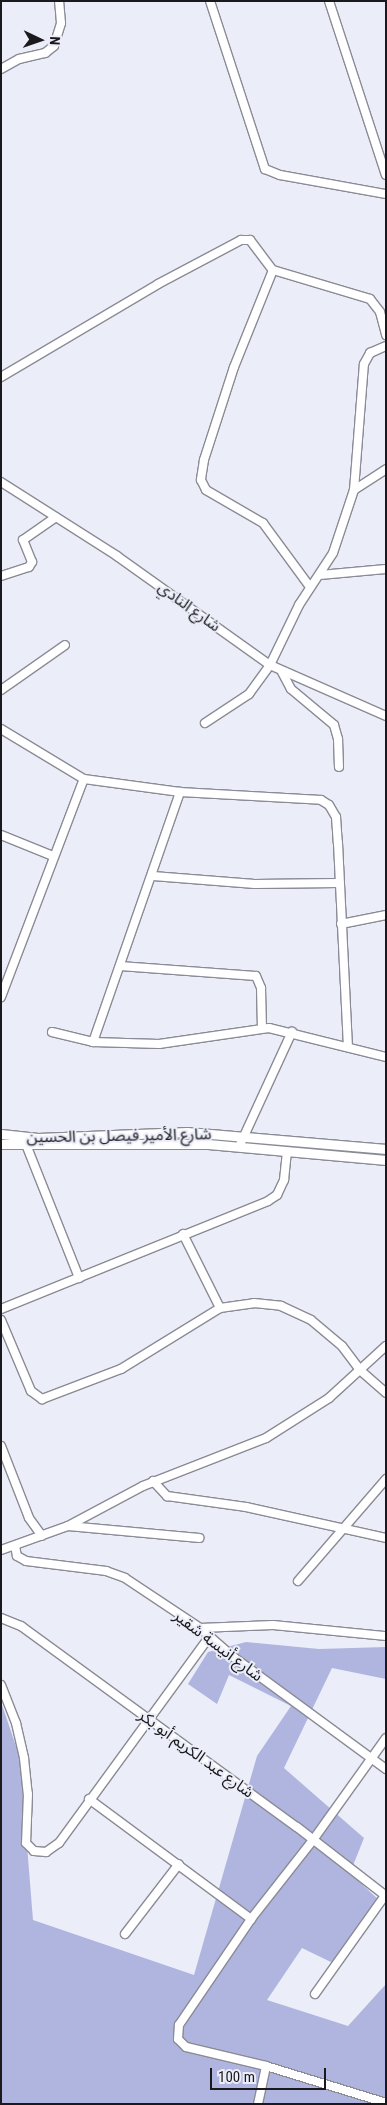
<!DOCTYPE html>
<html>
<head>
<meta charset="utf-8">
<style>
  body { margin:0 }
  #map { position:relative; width:387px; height:2105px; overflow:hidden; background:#ebedf8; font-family:"Roboto Condensed","Noto Sans Arabic",sans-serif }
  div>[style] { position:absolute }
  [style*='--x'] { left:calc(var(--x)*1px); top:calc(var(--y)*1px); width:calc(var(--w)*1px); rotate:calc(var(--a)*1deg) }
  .forest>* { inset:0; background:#b0b5df }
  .roads { filter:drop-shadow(1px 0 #8a8b95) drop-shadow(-1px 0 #8a8b95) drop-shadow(0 1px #8a8b95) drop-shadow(0 -1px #8a8b95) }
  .minor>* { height:8px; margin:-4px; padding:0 4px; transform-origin:4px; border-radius:4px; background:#fff }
  .tertiary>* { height:9px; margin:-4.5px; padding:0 4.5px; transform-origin:4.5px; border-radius:4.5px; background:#fff }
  span { translate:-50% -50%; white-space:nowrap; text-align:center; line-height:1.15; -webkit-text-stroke:4px #ebedf8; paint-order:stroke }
  .street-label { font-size:16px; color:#1a1a1e }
  .frame { position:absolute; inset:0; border:2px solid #1a1a1e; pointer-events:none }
  .north { position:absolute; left:15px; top:15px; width:50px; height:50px; -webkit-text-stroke:4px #ebedf8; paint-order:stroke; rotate:93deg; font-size:14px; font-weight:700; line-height:20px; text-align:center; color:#1a1a1e }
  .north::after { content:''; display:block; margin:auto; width:18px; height:22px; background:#1a1a1e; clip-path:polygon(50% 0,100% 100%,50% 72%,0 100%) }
  .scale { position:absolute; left:210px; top:2068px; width:116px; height:22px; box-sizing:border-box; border:2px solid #1a1a1e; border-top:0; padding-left:6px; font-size:15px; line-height:18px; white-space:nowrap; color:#1a1a1e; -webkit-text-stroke:4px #ebedf8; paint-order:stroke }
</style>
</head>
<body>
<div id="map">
  <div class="forest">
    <div style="clip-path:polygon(246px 1642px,319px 1649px,386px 1647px,386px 1679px,332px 1668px,284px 1768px,364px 1838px,350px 1873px,382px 1903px,337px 1965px,302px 1948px,267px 2000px,348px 2026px,386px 1984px,386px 2104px,1px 2104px,1px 1702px,20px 1758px,33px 1920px,194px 1975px,257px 1756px,291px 1706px,229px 1675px,217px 1704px,188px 1684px,208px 1652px)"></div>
  </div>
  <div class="roads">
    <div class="minor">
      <div style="--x:210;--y:1;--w:177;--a:71.9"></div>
      <div style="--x:265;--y:169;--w:16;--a:22"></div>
      <div style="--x:280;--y:175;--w:108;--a:10.2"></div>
      <div style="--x:329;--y:1;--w:183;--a:71.9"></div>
      <div style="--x:1;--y:69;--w:21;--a:-29"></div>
      <div style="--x:19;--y:59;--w:27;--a:-13"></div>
      <div style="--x:45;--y:53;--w:11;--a:-38"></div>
      <div style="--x:54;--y:46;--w:24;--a:-73"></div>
      <div style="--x:61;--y:23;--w:22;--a:-95"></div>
      <div style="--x:273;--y:270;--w:101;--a:16.6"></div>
      <div style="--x:370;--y:299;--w:16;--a:52"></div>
      <div style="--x:380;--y:312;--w:24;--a:75"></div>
      <div style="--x:1;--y:377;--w:182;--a:-30.6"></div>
      <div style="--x:158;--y:284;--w:94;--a:-27.9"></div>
      <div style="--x:241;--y:240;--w:9;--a:0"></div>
      <div style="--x:250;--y:240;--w:38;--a:53"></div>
      <div style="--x:273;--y:270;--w:105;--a:111.9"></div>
      <div style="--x:234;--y:367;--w:98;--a:107.9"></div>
      <div style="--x:204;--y:460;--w:20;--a:99"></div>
      <div style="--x:201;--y:480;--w:11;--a:63"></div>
      <div style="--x:206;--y:490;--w:66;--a:30.1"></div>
      <div style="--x:263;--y:523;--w:79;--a:53.7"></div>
      <div style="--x:1;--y:482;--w:138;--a:32.5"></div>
      <div style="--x:117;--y:556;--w:188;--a:35.5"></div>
      <div style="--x:270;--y:665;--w:127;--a:23.7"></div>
      <div style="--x:354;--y:490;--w:126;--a:-85.5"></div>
      <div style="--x:364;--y:364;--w:13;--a:-61"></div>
      <div style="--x:370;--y:353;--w:17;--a:-24"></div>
      <div style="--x:320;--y:575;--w:66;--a:-5.2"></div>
      <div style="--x:1;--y:576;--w:29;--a:-18"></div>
      <div style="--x:29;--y:567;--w:6;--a:-59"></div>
      <div style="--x:32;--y:562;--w:24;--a:-112"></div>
      <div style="--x:23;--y:540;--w:40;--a:-34.9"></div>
      <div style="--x:282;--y:672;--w:19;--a:62"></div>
      <div style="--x:291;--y:689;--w:56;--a:39.9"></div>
      <div style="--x:334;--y:725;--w:15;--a:74"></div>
      <div style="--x:338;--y:739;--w:28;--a:88"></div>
      <div style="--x:1;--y:690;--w:78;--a:-35.1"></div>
      <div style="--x:205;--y:723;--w:53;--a:-33.4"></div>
      <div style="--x:249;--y:694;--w:36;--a:-54"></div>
      <div style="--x:270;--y:665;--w:67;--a:-64.2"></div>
      <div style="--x:299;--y:605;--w:62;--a:-56.8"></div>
      <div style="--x:333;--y:553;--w:66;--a:-71.6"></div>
      <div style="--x:354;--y:490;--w:38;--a:-33"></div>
      <div style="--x:1;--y:729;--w:97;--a:31.1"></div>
      <div style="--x:84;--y:779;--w:97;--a:7.7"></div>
      <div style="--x:180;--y:792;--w:141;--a:3.2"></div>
      <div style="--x:321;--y:800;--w:9;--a:32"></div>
      <div style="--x:329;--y:805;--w:14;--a:60"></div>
      <div style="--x:336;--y:817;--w:26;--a:86"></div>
      <div style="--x:338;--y:843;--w:203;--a:87.2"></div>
      <div style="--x:1;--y:835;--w:56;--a:22"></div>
      <div style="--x:153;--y:876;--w:102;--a:4.5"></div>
      <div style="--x:255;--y:884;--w:83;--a:-0.7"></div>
      <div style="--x:341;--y:924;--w:46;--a:-11.3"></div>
      <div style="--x:120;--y:966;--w:136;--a:4.2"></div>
      <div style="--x:256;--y:976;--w:13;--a:67"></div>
      <div style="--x:261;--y:988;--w:40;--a:88.6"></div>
      <div style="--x:1;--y:997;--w:233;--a:-69.2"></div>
      <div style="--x:52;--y:1032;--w:42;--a:13.7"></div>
      <div style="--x:93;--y:1042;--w:66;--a:1.7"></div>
      <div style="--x:159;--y:1044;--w:111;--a:-8.3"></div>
      <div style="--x:269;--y:1028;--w:121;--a:13.9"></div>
      <div style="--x:93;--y:1042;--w:265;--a:-70.8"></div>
      <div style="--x:27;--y:1147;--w:141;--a:68.3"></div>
      <div style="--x:239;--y:1147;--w:127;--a:-65.3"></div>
      <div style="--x:183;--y:1234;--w:83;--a:63.4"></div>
      <div style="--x:1;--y:1309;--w:288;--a:-22"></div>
      <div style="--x:268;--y:1201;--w:11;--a:-34"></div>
      <div style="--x:277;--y:1195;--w:17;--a:-65"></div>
      <div style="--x:284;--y:1180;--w:28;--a:-84"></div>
      <div style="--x:1;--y:1320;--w:77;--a:67.1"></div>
      <div style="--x:31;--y:1391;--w:14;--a:36"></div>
      <div style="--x:42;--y:1399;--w:85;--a:-20.8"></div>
      <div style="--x:121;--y:1369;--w:116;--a:-31.6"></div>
      <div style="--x:220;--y:1308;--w:34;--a:-8"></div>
      <div style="--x:254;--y:1303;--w:27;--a:6"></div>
      <div style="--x:281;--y:1306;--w:33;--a:25"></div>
      <div style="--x:311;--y:1320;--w:40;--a:40"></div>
      <div style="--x:342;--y:1346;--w:31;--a:53"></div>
      <div style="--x:361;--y:1371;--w:33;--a:41"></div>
      <div style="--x:1;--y:1446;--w:77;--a:68.7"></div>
      <div style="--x:29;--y:1518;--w:22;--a:54"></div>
      <div style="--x:153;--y:1481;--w:21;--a:47"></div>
      <div style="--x:167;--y:1496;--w:80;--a:7.9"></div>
      <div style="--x:246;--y:1507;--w:143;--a:12.5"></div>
      <div style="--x:68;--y:1526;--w:132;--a:5.2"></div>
      <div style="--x:15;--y:1546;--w:10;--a:79"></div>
      <div style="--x:17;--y:1556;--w:10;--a:29"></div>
      <div style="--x:26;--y:1561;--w:81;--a:7.1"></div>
      <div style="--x:106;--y:1571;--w:20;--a:20"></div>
      <div style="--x:125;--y:1578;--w:90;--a:33.7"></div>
      <div style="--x:200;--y:1628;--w:43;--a:41.2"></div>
      <div style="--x:232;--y:1656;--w:191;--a:36.3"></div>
      <div style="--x:1;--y:1550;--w:71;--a:-19.7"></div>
      <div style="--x:68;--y:1526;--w:85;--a:-28.1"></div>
      <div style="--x:143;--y:1486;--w:132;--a:-21.3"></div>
      <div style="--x:266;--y:1438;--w:75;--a:-32.4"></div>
      <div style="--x:329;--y:1398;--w:77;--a:-42.4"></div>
      <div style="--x:298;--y:1581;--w:135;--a:-49.2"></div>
      <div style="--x:1;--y:1618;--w:22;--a:22"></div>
      <div style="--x:21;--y:1626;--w:341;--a:36.1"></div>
      <div style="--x:297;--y:1827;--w:113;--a:37.8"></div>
      <div style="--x:200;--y:1628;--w:73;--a:-2.4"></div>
      <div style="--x:273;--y:1625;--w:114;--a:5.6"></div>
      <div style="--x:1;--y:1685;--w:41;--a:68.5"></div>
      <div style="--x:16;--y:1723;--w:36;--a:77"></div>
      <div style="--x:24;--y:1758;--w:36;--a:84"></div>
      <div style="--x:28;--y:1794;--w:49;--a:92.3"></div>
      <div style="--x:26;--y:1843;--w:11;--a:45"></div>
      <div style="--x:34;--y:1851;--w:12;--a:5"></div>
      <div style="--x:46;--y:1852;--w:16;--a:-35"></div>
      <div style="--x:59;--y:1843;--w:255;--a:-53.9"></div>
      <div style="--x:89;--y:1799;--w:202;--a:36.5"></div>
      <div style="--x:125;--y:1934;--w:88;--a:-52.4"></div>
      <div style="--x:315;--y:1994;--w:123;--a:-54.6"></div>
      <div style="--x:266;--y:2066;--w:82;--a:-166.6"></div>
      <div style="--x:186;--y:2047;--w:11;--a:-135"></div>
      <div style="--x:178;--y:2039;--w:14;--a:-86"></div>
      <div style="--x:179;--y:2025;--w:128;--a:-55.8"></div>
      <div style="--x:251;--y:1919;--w:100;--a:-51.9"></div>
      <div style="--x:313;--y:1840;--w:125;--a:-54.4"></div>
      <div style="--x:258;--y:2104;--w:39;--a:-78"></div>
      <div style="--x:266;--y:2066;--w:126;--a:17.1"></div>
    </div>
    <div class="tertiary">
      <div style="--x:1;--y:1134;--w:37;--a:6"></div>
      <div style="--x:38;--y:1138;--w:149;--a:-2.3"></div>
      <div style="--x:187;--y:1132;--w:200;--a:4.9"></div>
      <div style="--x:1;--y:1144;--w:207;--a:0"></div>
      <div style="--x:208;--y:1144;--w:179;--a:5.1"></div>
    </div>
  </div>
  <div class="street-label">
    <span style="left:189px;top:607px;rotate:36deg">شارع النادي</span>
    <span style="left:119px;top:1136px;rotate:-1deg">شارع الأمير فيصل بن الحسين</span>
    <span style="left:218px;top:1646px;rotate:37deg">شارع أنيسة شقير</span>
    <span style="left:196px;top:1754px;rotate:36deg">شارع عبد الكريم أبو بكر</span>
  </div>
  <div class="frame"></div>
  <div class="north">N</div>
  <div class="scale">100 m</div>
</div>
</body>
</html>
